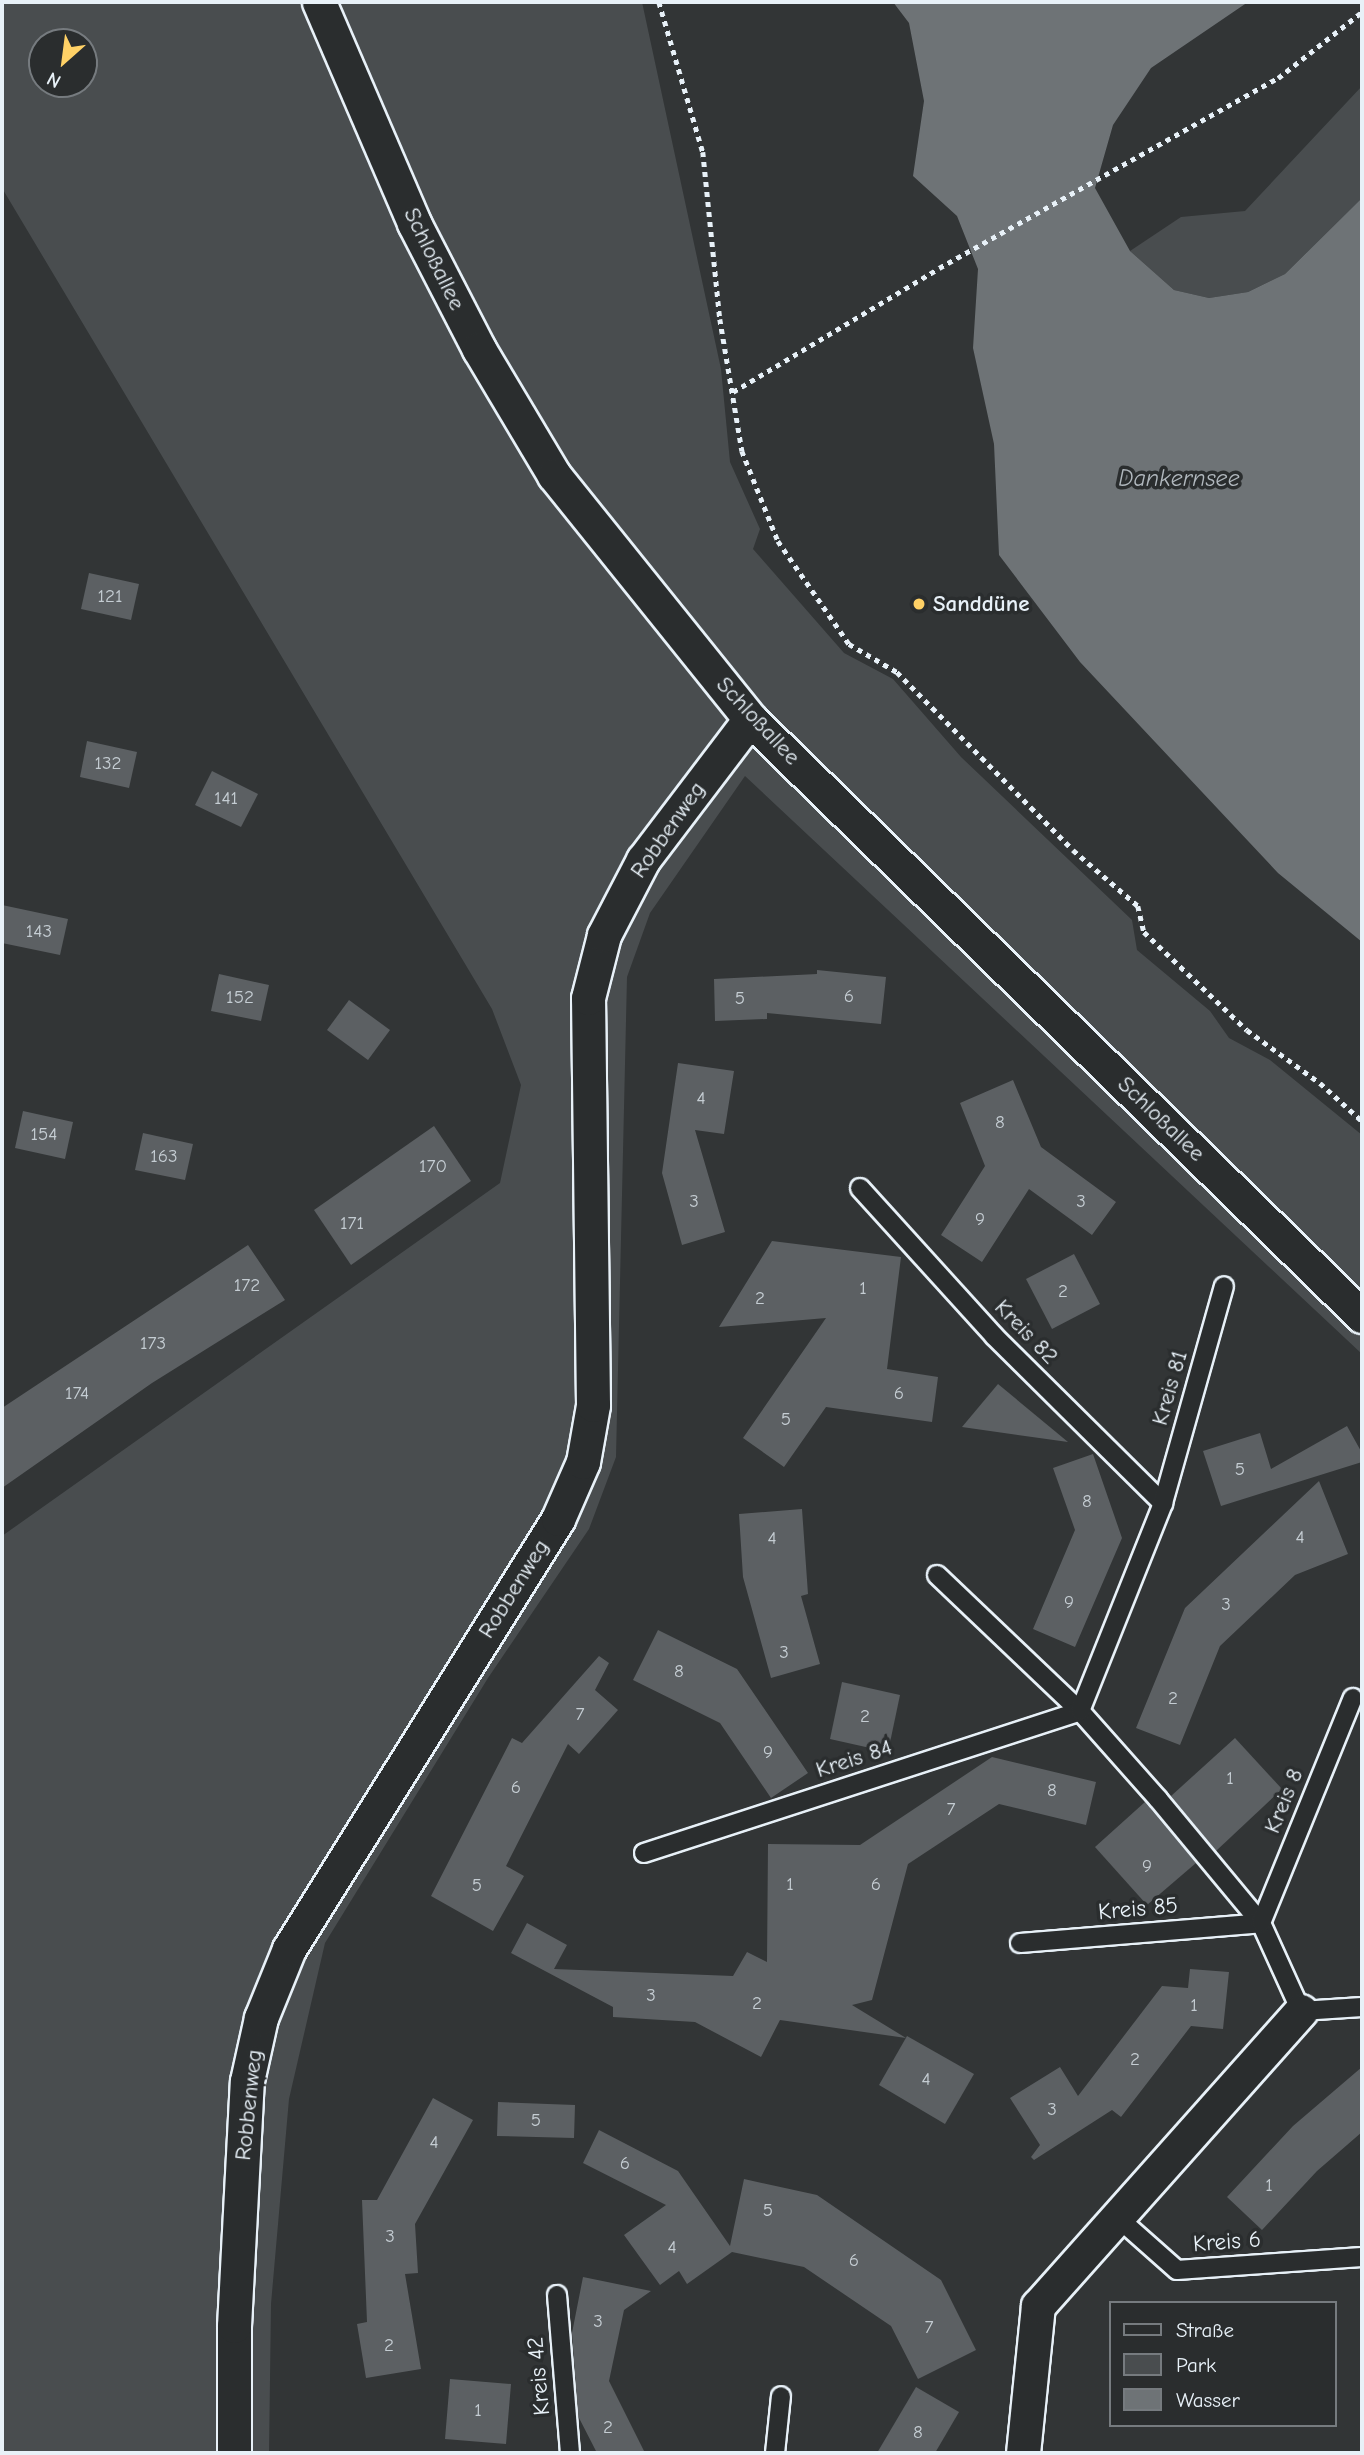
<!DOCTYPE html>
<html>
<head>
<meta charset="utf-8">
<style>
  body { margin:0 }
  #map { position:relative; width:1364px; height:2455px; overflow:hidden; background:#323536; font-family:"Comic Neue",sans-serif }
  div>[style] { position:absolute }
  [style*='--x'] { left:calc(var(--x)*1px); top:calc(var(--y)*1px); width:calc(var(--w)*1px); rotate:calc(var(--a)*1deg) }
  .green>* { inset:0; background:#494d4f }
  .water>* { inset:0; background:#6e7376 }
  .building>* { inset:0; background:#5c6063 }
  .path>* { height:4.5px; margin-top:-2.25px; transform-origin:0; background:repeating-linear-gradient(90deg,#e8f1f8 0 5px,transparent 0 10px) }
  .roads { filter:drop-shadow(2px 0 #e8f1f8) drop-shadow(-2px 0 #e8f1f8) drop-shadow(0 2px #e8f1f8) drop-shadow(0 -2px #e8f1f8) }
  .service>* { height:18px; margin:-9px; padding:0 9px; transform-origin:9px; border-radius:9px; background:#2a2d2e }
  .minor>* { height:33px; margin:-16.5px; padding:0 16.5px; transform-origin:16.5px; border-radius:16.5px; background:#2a2d2e }
  .dots>* { width:19px; height:19px; translate:-50% -50%; box-sizing:border-box; border:4px solid #2a2d2e; border-radius:50% }
  span { translate:-50% -50%; white-space:nowrap; text-align:center; line-height:1.15; -webkit-text-stroke:7px #2a2d2e; paint-order:stroke }
  .number-label { font-size:19px; color:#c5cdd3 }
  .number-label span { -webkit-text-stroke-width:0 }
  .street-label { font-size:23px; color:#e8f1f8 }
  .poi-label { font-size:23px; color:#e8f1f8; font-weight:700 }
  .left { translate:0 -50%; text-align:left }
  .water-label { font-size:24px; color:#b1b8be; font-style:italic }
  .frame { position:absolute; inset:0; border:4px solid #e8f1f8; pointer-events:none }
  .legend { position:absolute; left:1109px; top:2301px; width:228px; height:126px; box-sizing:border-box; background:#2a2d2e; border:2px solid #767b7f; margin:0; padding:9px 12px; list-style:none; font-size:21px; color:#e8f1f8 }
  .legend li { display:flex; align-items:center; gap:14px; height:35px }
  .legend b { width:35px; border:2px solid #767b7f }
  .north { position:absolute; left:28px; top:28px; width:70px; height:70px; box-sizing:border-box; background:#2a2d2e; border:2px solid #767b7f; border-radius:50%; rotate:208deg; font-size:19px; font-weight:700; line-height:28px; text-align:center; color:#e8f1f8 }
  .north::after { content:''; display:block; margin:auto; width:24px; height:32px; background:#ffd166; clip-path:polygon(50% 0,100% 100%,50% 72%,0 100%) }
</style>
</head>
<body>
<div id="map">
  <div class="green">
    <div style="clip-path:polygon(evenodd,2px 2px,642px 2px,721px 369px,730px 462px,760px 529px,753px 549px,844px 653px,893px 679px,961px 757px,1132px 920px,1137px 950px,1210px 1011px,1229px 1038px,1270px 1060px,1362px 1135px,1362px 1354px,745px 776px,650px 913px,627px 977px,616px 1457px,589px 1529px,488px 1678px,325px 1943px,289px 2099px,271px 2304px,269px 2453px,2px 2453px,2px 1536px,500px 1183px,521px 1085px,492px 1009px,2px 188px,2px 2px,42px 42px,84px 42px,84px 84px,42px 84px,42px 42px)"></div>
    <div style="clip-path:polygon(1362px 86px,1362px 198px,1285px 274px,1248px 292px,1209px 298px,1174px 290px,1130px 251px,1181px 217px,1245px 211px)"></div>
  </div>
  <div class="water">
    <div style="clip-path:polygon(893px 2px,1248px 2px,1151px 68px,1113px 125px,1095px 188px,1130px 251px,1174px 290px,1209px 298px,1248px 292px,1285px 274px,1362px 198px,1362px 942px,1278px 873px,1080px 662px,999px 555px,994px 444px,973px 348px,978px 269px,957px 216px,913px 176px,924px 101px,909px 23px)"></div>
  </div>
  <div class="building">
    <div style="clip-path:polygon(89px 573px,139px 584px,131px 620px,81px 609px)"></div>
    <div style="clip-path:polygon(87px 741px,137px 752px,129px 788px,80px 777px)"></div>
    <div style="clip-path:polygon(212px 771px,258px 794px,241px 827px,195px 805px)"></div>
    <div style="clip-path:polygon(2px 905px,68px 919px,60px 955px,2px 943px)"></div>
    <div style="clip-path:polygon(817px 970px,886px 977px,881px 1024px,767px 1013px,767px 1019px,715px 1021px,714px 979px,817px 974px)"></div>
    <div style="clip-path:polygon(219px 974px,269px 985px,261px 1021px,211px 1011px)"></div>
    <div style="clip-path:polygon(349px 1000px,390px 1030px,368px 1060px,327px 1030px)"></div>
    <div style="clip-path:polygon(678px 1063px,734px 1071px,724px 1134px,695px 1130px,725px 1232px,682px 1245px,662px 1173px)"></div>
    <div style="clip-path:polygon(1013px 1080px,1041px 1147px,1116px 1202px,1092px 1235px,1029px 1189px,982px 1262px,941px 1235px,985px 1166px,960px 1103px)"></div>
    <div style="clip-path:polygon(23px 1111px,73px 1122px,65px 1159px,15px 1148px)"></div>
    <div style="clip-path:polygon(434px 1126px,471px 1181px,351px 1265px,314px 1210px)"></div>
    <div style="clip-path:polygon(143px 1133px,193px 1144px,185px 1180px,135px 1170px)"></div>
    <div style="clip-path:polygon(772px 1241px,901px 1257px,887px 1369px,938px 1377px,932px 1422px,826px 1407px,784px 1467px,743px 1438px,826px 1318px,719px 1327px)"></div>
    <div style="clip-path:polygon(248px 1245px,285px 1300px,152px 1383px,2px 1488px,2px 1408px)"></div>
    <div style="clip-path:polygon(1074px 1254px,1100px 1304px,1052px 1329px,1026px 1279px)"></div>
    <div style="clip-path:polygon(998px 1384px,1068px 1442px,962px 1427px)"></div>
    <div style="clip-path:polygon(1347px 1426px,1362px 1453px,1362px 1462px,1221px 1506px,1203px 1451px,1260px 1433px,1271px 1469px)"></div>
    <div style="clip-path:polygon(1093px 1454px,1122px 1538px,1075px 1647px,1033px 1629px,1075px 1530px,1053px 1468px)"></div>
    <div style="clip-path:polygon(1319px 1481px,1348px 1554px,1295px 1575px,1220px 1646px,1180px 1745px,1136px 1728px,1185px 1608px)"></div>
    <div style="clip-path:polygon(802px 1509px,808px 1594px,801px 1596px,820px 1664px,771px 1678px,743px 1577px,739px 1514px)"></div>
    <div style="clip-path:polygon(658px 1630px,737px 1669px,808px 1773px,771px 1798px,720px 1723px,633px 1680px)"></div>
    <div style="clip-path:polygon(599px 1656px,609px 1663px,595px 1690px,618px 1710px,579px 1754px,568px 1744px,506px 1866px,524px 1876px,493px 1931px,431px 1896px,512px 1738px,522px 1743px)"></div>
    <div style="clip-path:polygon(842px 1682px,900px 1695px,888px 1752px,830px 1739px)"></div>
    <div style="clip-path:polygon(1235px 1738px,1282px 1789px,1216px 1851px,1171px 1796px)"></div>
    <div style="clip-path:polygon(992px 1757px,1096px 1782px,1086px 1825px,999px 1804px,908px 1864px,872px 2000px,852px 2005px,906px 2038px,780px 2020px,761px 2057px,695px 2022px,613px 2017px,613px 2007px,511px 1953px,527px 1923px,567px 1945px,554px 1969px,733px 1976px,747px 1952px,767px 1962px,768px 1844px,860px 1845px)"></div>
    <div style="clip-path:polygon(1145px 1802px,1196px 1863px,1147px 1905px,1095px 1847px)"></div>
    <div style="clip-path:polygon(1190px 1969px,1229px 1972px,1223px 2029px,1191px 2026px,1121px 2117px,1112px 2110px,1034px 2160px,1031px 2157px,1040px 2145px,1010px 2098px,1060px 2067px,1078px 2096px,1162px 1986px,1188px 1988px)"></div>
    <div style="clip-path:polygon(907px 2036px,974px 2074px,945px 2124px,879px 2085px)"></div>
    <div style="clip-path:polygon(1362px 2067px,1362px 2132px,1317px 2171px,1262px 2230px,1227px 2197px,1293px 2126px)"></div>
    <div style="clip-path:polygon(433px 2098px,473px 2120px,415px 2224px,418px 2273px,405px 2274px,421px 2369px,366px 2378px,357px 2324px,367px 2322px,362px 2200px,377px 2200px)"></div>
    <div style="clip-path:polygon(498px 2102px,575px 2105px,574px 2138px,497px 2136px)"></div>
    <div style="clip-path:polygon(599px 2130px,678px 2171px,730px 2246px,744px 2179px,817px 2195px,941px 2280px,976px 2350px,918px 2379px,891px 2326px,804px 2267px,732px 2252px,687px 2284px,679px 2271px,660px 2285px,624px 2235px,666px 2205px,583px 2163px)"></div>
    <div style="clip-path:polygon(583px 2277px,651px 2291px,624px 2310px,609px 2381px,645px 2453px,597px 2453px,578px 2416px,572px 2333px)"></div>
    <div style="clip-path:polygon(450px 2379px,511px 2384px,506px 2444px,445px 2439px)"></div>
    <div style="clip-path:polygon(916px 2387px,959px 2412px,935px 2453px,877px 2453px)"></div>
  </div>
  <div class="path">
    <div style="--x:659;--y:2;--w:156;--a:73.7"></div>
    <div style="--x:703;--y:152;--w:168;--a:84.2"></div>
    <div style="--x:720;--y:319;--w:134;--a:80.5"></div>
    <div style="--x:742;--y:451;--w:97;--a:68.2"></div>
    <div style="--x:778;--y:541;--w:125;--a:55.4"></div>
    <div style="--x:849;--y:644;--w:56;--a:30.3"></div>
    <div style="--x:897;--y:672;--w:250;--a:45.3"></div>
    <div style="--x:1073;--y:850;--w:86;--a:40.7"></div>
    <div style="--x:1138;--y:906;--w:27;--a:77"></div>
    <div style="--x:1144;--y:932;--w:142;--a:43.6"></div>
    <div style="--x:1247;--y:1030;--w:90;--a:36"></div>
    <div style="--x:1320;--y:1083;--w:57;--a:42.1"></div>
    <div style="--x:733;--y:392;--w:240;--a:-31"></div>
    <div style="--x:939;--y:268;--w:389;--a:-29.3"></div>
    <div style="--x:1278;--y:78;--w:107;--a:-38.2"></div>
  </div>
  <div class="roads">
    <div class="service">
      <div style="--x:860;--y:1188;--w:200;--a:47.8"></div>
      <div style="--x:994;--y:1336;--w:238;--a:44.7"></div>
      <div style="--x:937;--y:1575;--w:197;--a:43.6"></div>
      <div style="--x:1080;--y:1711;--w:118;--a:48.4"></div>
      <div style="--x:1158;--y:1799;--w:161;--a:50.3"></div>
      <div style="--x:1261;--y:1923;--w:97;--a:65.6"></div>
      <div style="--x:1301;--y:2011;--w:61;--a:-3.8"></div>
      <div style="--x:644;--y:1853;--w:459;--a:-18"></div>
      <div style="--x:1080;--y:1711;--w:224;--a:-68.2"></div>
      <div style="--x:1163;--y:1503;--w:225;--a:-74.3"></div>
      <div style="--x:1020;--y:1943;--w:242;--a:-4.7"></div>
      <div style="--x:1261;--y:1923;--w:243;--a:-67.8"></div>
      <div style="--x:1116;--y:2216;--w:81;--a:41.5"></div>
      <div style="--x:1177;--y:2270;--w:185;--a:-4"></div>
      <div style="--x:557;--y:2295;--w:159;--a:85.3"></div>
      <div style="--x:775;--y:2453;--w:57;--a:-84"></div>
    </div>
    <div class="minor">
      <div style="--x:319;--y:2;--w:241;--a:66.7"></div>
      <div style="--x:414;--y:223;--w:142;--a:62.7"></div>
      <div style="--x:479;--y:349;--w:147;--a:59.2"></div>
      <div style="--x:554;--y:475;--w:313;--a:51.2"></div>
      <div style="--x:750;--y:719;--w:855;--a:44.29"></div>
      <div style="--x:234;--y:2453;--w:127;--a:-90"></div>
      <div style="--x:234;--y:2326;--w:245;--a:-87"></div>
      <div style="--x:247;--y:2081;--w:65;--a:-77.5"></div>
      <div style="--x:261;--y:2018;--w:74;--a:-67.9"></div>
      <div style="--x:289;--y:1949;--w:507;--a:-57.97"></div>
      <div style="--x:558;--y:1519;--w:62;--a:-66.3"></div>
      <div style="--x:583;--y:1462;--w:58;--a:-80"></div>
      <div style="--x:593;--y:1405;--w:407;--a:-90.7"></div>
      <div style="--x:588;--y:998;--w:65;--a:-75.7"></div>
      <div style="--x:604;--y:935;--w:85;--a:-62.5"></div>
      <div style="--x:643;--y:860;--w:177;--a:-52.8"></div>
      <div style="--x:1023;--y:2453;--w:148;--a:-84.2"></div>
      <div style="--x:1038;--y:2306;--w:395;--a:-48.3"></div>
    </div>
  </div>
  <div class="dots">
    <div style="left:919px;top:604px;background:#ffd166"></div>
  </div>
  <div class="number-label">
    <span style="left:110px;top:597px">121</span>
    <span style="left:108px;top:764px">132</span>
    <span style="left:226px;top:799px">141</span>
    <span style="left:39px;top:932px">143</span>
    <span style="left:849px;top:997px">6</span>
    <span style="left:240px;top:998px">152</span>
    <span style="left:740px;top:999px">5</span>
    <span style="left:701px;top:1099px">4</span>
    <span style="left:1000px;top:1123px">8</span>
    <span style="left:44px;top:1135px">154</span>
    <span style="left:164px;top:1157px">163</span>
    <span style="left:433px;top:1167px">170</span>
    <span style="left:694px;top:1202px">3</span>
    <span style="left:1081px;top:1202px">3</span>
    <span style="left:980px;top:1220px">9</span>
    <span style="left:352px;top:1224px">171</span>
    <span style="left:247px;top:1286px">172</span>
    <span style="left:863px;top:1289px">1</span>
    <span style="left:1063px;top:1292px">2</span>
    <span style="left:760px;top:1299px">2</span>
    <span style="left:153px;top:1344px">173</span>
    <span style="left:77px;top:1394px">174</span>
    <span style="left:899px;top:1394px">6</span>
    <span style="left:786px;top:1420px">5</span>
    <span style="left:1240px;top:1470px">5</span>
    <span style="left:1087px;top:1502px">8</span>
    <span style="left:1300px;top:1538px">4</span>
    <span style="left:772px;top:1539px">4</span>
    <span style="left:1069px;top:1603px">9</span>
    <span style="left:1226px;top:1605px">3</span>
    <span style="left:784px;top:1653px">3</span>
    <span style="left:679px;top:1672px">8</span>
    <span style="left:1173px;top:1699px">2</span>
    <span style="left:580px;top:1715px">7</span>
    <span style="left:865px;top:1717px">2</span>
    <span style="left:768px;top:1753px">9</span>
    <span style="left:1230px;top:1779px">1</span>
    <span style="left:516px;top:1788px">6</span>
    <span style="left:1052px;top:1791px">8</span>
    <span style="left:951px;top:1810px">7</span>
    <span style="left:1147px;top:1867px">9</span>
    <span style="left:790px;top:1885px">1</span>
    <span style="left:876px;top:1885px">6</span>
    <span style="left:477px;top:1886px">5</span>
    <span style="left:651px;top:1996px">3</span>
    <span style="left:757px;top:2004px">2</span>
    <span style="left:1194px;top:2006px">1</span>
    <span style="left:1135px;top:2060px">2</span>
    <span style="left:926px;top:2080px">4</span>
    <span style="left:1052px;top:2110px">3</span>
    <span style="left:536px;top:2121px">5</span>
    <span style="left:434px;top:2143px">4</span>
    <span style="left:625px;top:2164px">6</span>
    <span style="left:1269px;top:2186px">1</span>
    <span style="left:768px;top:2211px">5</span>
    <span style="left:390px;top:2237px">3</span>
    <span style="left:672px;top:2248px">4</span>
    <span style="left:854px;top:2261px">6</span>
    <span style="left:598px;top:2322px">3</span>
    <span style="left:929px;top:2328px">7</span>
    <span style="left:389px;top:2346px">2</span>
    <span style="left:478px;top:2411px">1</span>
    <span style="left:608px;top:2428px">2</span>
    <span style="left:918px;top:2433px">8</span>
  </div>
  <div class="street-label">
    <span style="left:434px;top:259px;rotate:64deg">Schloßallee</span>
    <span style="left:758px;top:721px;rotate:47deg">Schloßallee</span>
    <span style="left:668px;top:830px;rotate:-55deg">Robbenweg</span>
    <span style="left:1161px;top:1119px;rotate:44deg">Schloßallee</span>
    <span style="left:1026px;top:1332px;rotate:46deg">Kreis 82</span>
    <span style="left:1170px;top:1388px;rotate:-74deg">Kreis 81</span>
    <span style="left:514px;top:1589px;rotate:-58deg">Robbenweg</span>
    <span style="left:854px;top:1759px;rotate:-18deg">Kreis 84</span>
    <span style="left:1284px;top:1801px;rotate:-68deg">Kreis 8</span>
    <span style="left:1138px;top:1909px;rotate:-5deg">Kreis 85</span>
    <span style="left:249px;top:2105px;rotate:-84deg">Robbenweg</span>
    <span style="left:1227px;top:2242px;rotate:-4deg">Kreis 6</span>
    <span style="left:539px;top:2376px;rotate:-95deg">Kreis 42</span>
  </div>
  <div class="poi-label">
    <span class="left" style="left:933px;top:604px">Sanddüne</span>
  </div>
  <div class="water-label">
    <span style="left:1179px;top:479px">Dankernsee</span>
  </div>
  <div class="frame"></div>
  <ul class="legend">
  <li><b style="height:9px;background:#2a2d2e"></b>Straße</li>
  <li><b style="height:19px;background:#494d4f"></b>Park</li>
  <li><b style="height:19px;background:#6e7376"></b>Wasser</li>
  </ul>
  <div class="north">N</div>
</div>
</body>
</html>
